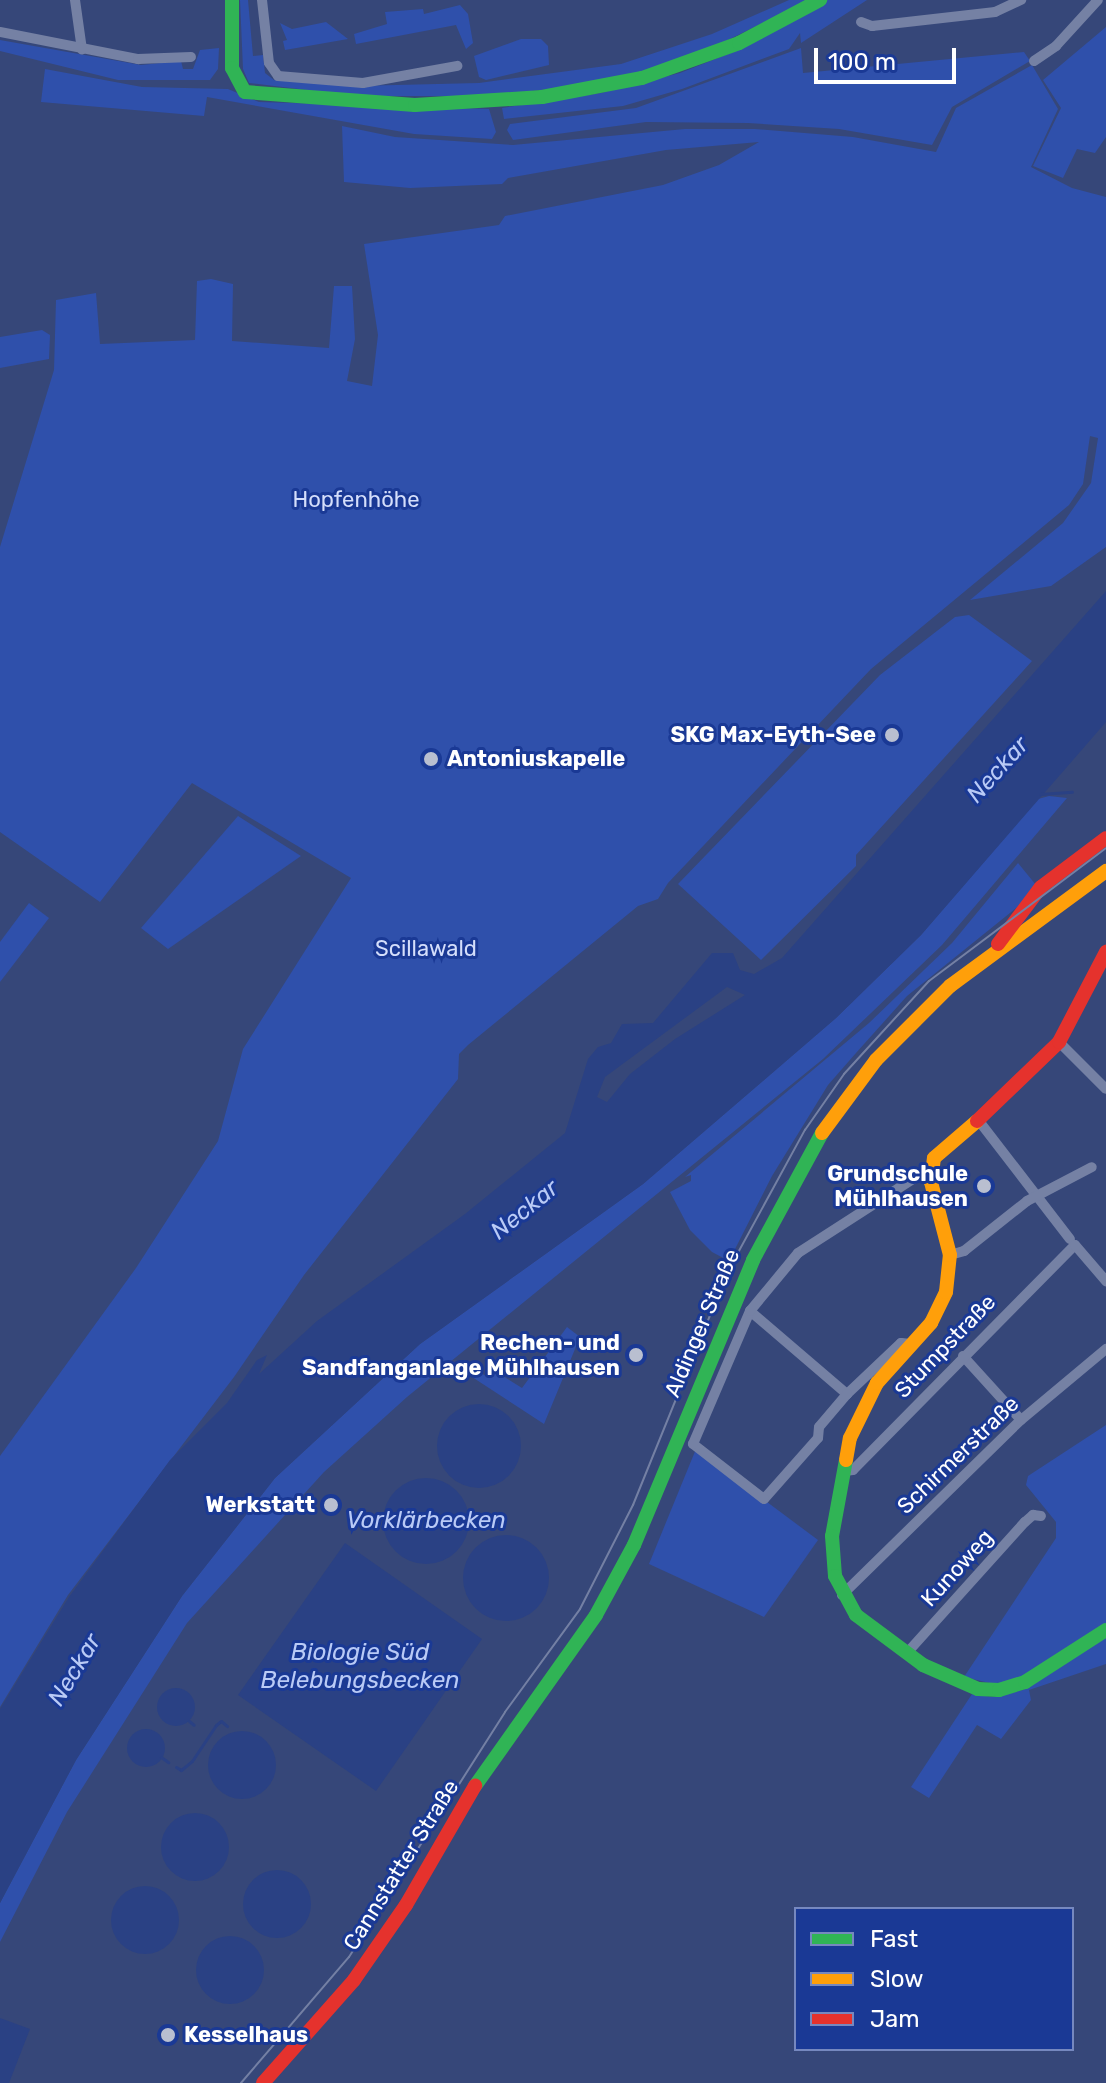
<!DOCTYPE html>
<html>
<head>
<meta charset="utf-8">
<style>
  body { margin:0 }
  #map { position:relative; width:1106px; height:2083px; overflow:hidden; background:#364779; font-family:Rubik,sans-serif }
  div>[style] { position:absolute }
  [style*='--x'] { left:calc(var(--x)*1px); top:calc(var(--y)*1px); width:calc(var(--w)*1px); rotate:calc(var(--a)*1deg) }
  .green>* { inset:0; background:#2f50ab }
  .water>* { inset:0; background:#2a4184 }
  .round { border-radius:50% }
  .stream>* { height:3px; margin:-1.5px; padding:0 1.5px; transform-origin:1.5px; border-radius:1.5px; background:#2a4184 }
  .street>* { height:10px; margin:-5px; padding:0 5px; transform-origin:5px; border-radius:5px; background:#7581a4 }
  .fast>* { height:14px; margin:-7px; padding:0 7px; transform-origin:7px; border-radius:7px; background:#30b455 }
  .slow>* { height:14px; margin:-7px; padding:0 7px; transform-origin:7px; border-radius:7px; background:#ff9f0a }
  .jam>* { height:14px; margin:-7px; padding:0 7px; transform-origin:7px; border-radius:7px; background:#e5322d }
  .tram>* { height:2px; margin:-1px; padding:0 1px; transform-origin:1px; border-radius:1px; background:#7480a4 }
  .dots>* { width:22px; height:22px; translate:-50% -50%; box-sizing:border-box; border:4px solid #1a3995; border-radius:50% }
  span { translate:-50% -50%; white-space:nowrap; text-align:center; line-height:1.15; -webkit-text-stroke:6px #1a3995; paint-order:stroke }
  .park-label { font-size:22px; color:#d4defb }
  .poi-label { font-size:22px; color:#fff; font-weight:700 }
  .right { translate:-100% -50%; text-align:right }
  .left { translate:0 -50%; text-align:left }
  .street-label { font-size:22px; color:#fff }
  .water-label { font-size:24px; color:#b9caf6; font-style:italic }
  .legend { position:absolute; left:794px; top:1907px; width:280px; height:144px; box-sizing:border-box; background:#1a3995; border:2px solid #7688bf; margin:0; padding:10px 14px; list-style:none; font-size:24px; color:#fff }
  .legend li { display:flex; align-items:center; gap:16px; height:40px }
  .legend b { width:40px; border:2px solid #7688bf }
  .scale { position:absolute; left:814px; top:48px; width:142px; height:36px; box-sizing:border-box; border:4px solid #fff; border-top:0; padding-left:10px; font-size:24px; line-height:28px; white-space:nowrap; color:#fff; -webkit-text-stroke:6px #1a3995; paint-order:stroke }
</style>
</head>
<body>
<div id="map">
  <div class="green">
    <div style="clip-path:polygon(240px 0,248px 0,253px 56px,263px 55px,265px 73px,274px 80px,355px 86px,479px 83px,621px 64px,712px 34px,789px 0,809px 0,679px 64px,569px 87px,483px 96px,356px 96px,249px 83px,243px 69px)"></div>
    <div style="clip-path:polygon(827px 0,867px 0,801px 43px,800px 33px,789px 49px,682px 89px,623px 106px,504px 119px,502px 108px,601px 93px,680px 73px,743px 48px)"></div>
    <div style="clip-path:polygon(460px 5px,468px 14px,473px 43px,466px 49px,456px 25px,356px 44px,354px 34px,387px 24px,385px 12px,423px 9px,424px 14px)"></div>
    <div style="clip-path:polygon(326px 22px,348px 39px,285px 50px,283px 41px,287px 40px,280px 23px,292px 29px)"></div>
    <div style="clip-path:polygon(1106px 27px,1106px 137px,1095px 153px,1077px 149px,1063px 178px,1033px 166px,1061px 108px,1043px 80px)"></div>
    <div style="clip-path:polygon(521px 39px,541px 39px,548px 46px,549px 65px,486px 80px,479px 77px,474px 56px)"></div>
    <div style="clip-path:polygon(0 40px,141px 65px,181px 61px,183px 69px,193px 69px,200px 50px,219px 48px,218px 69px,210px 80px,118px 80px,0 51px)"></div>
    <div style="clip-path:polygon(801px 48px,803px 73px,1024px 52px,1030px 61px,952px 107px,932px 145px,839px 129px,748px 123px,646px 122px,513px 140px,507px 130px,510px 124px,636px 108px)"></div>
    <div style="clip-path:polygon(1032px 65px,1058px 109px,1031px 167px,1072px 188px,1106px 197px,1106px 547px,1051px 586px,970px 600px,1063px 523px,1091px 483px,1098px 438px,1090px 436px,1083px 484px,1069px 505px,871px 669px,668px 883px,658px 899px,638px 906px,468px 1045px,459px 1054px,458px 1079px,304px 1275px,234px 1377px,68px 1595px,0 1707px,0 1456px,136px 1268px,218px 1141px,243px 1049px,351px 878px,192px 783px,100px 902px,0 832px,0 547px,54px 370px,56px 300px,96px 293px,100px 344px,195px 340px,197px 281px,211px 279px,233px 284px,232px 341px,329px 348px,334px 286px,352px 286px,355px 339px,347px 381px,372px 386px,378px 335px,364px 244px,499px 225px,505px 216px,663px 185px,719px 165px,759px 142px,666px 150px,508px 178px,502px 184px,410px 188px,344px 182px,342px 126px,395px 137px,513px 145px,685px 129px,755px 129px,853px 137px,936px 152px,956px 108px)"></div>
    <div style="clip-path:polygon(45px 69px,142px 87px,228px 89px,259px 102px,489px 109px,496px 132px,492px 139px,414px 134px,207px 97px,204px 116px,41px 102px)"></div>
    <div style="clip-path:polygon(42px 330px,50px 335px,49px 359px,0 368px,0 337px)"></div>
    <div style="clip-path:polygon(969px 615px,1032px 661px,856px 855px,856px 866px,761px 960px,678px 884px,880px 675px,955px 617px)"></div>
    <div style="clip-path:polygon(1049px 796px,1067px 798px,942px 945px,823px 1059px,407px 1397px,324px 1472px,187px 1623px,67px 1812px,0 1942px,0 1903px,76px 1760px,182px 1596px,275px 1478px,420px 1344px,643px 1184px,836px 1018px,921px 935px,1038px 799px)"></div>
    <div style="clip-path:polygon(238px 816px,301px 856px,168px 949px,141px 928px)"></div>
    <div style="clip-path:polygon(1018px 863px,1036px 885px,1031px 896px,907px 996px,856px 1053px,828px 1085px,772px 1176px,729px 1261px,712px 1252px,690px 1230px,670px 1192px,691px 1181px,691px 1175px,685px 1177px,869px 1023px,952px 943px)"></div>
    <div style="clip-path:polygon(29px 903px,49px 918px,0 982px,0 942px)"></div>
    <div style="clip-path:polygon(567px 1327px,580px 1337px,544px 1424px,469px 1375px,475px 1370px,486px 1376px,492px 1369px,522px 1388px)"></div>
    <div style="clip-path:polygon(1106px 1425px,1106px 1625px,1022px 1680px,998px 1685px,964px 1677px,1056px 1538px,1056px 1522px,1026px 1485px,1028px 1476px)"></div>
    <div style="clip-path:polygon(696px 1449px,818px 1540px,764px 1617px,649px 1564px)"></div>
    <div style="clip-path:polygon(1106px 1635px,1106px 1664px,1029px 1690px,1031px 1700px,1001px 1739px,977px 1725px,929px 1798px,911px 1787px,972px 1694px,992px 1697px,1023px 1690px)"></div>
  </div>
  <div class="water">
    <div style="clip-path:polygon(evenodd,1106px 591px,1106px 722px,921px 935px,836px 1018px,643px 1184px,420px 1344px,275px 1478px,182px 1596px,76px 1760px,0 1903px,0 1709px,69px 1597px,170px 1460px,227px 1403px,257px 1360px,267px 1355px,259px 1374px,317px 1321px,465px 1214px,565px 1133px,588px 1059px,598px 1047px,611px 1043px,622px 1024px,653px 1023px,712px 953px,733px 953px,740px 970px,754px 974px,782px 958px,1106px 591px,727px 987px,745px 995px,675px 1039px,630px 1074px,607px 1102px,597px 1097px,605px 1077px,727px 987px)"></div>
    <div class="round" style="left:437px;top:1404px;width:84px;height:84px"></div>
    <div class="round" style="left:383px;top:1478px;width:86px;height:86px"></div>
    <div class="round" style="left:463px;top:1535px;width:86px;height:86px"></div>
    <div style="clip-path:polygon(345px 1543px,482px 1639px,376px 1791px,238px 1695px)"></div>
    <div class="round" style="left:157px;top:1688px;width:38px;height:38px"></div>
    <div class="round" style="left:127px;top:1729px;width:38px;height:38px"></div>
    <div class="round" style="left:208px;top:1731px;width:68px;height:68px"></div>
    <div class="round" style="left:161px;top:1813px;width:68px;height:68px"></div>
    <div class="round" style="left:243px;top:1870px;width:68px;height:68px"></div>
    <div class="round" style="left:111px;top:1886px;width:68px;height:68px"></div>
    <div class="round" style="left:196px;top:1936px;width:68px;height:68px"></div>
    <div style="clip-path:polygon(0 2018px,30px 2029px,9px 2083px,0 2083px)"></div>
  </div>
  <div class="stream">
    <div style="--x:1040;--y:794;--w:32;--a:-4"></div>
    <div style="--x:189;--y:1721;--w:6;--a:39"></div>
    <div style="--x:161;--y:1757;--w:9;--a:36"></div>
    <div style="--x:176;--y:1767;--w:6;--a:31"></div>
    <div style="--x:181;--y:1770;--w:14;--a:-39"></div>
    <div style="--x:192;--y:1761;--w:43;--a:-56.3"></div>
    <div style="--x:216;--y:1725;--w:6;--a:-39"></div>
    <div style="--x:221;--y:1721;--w:8;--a:40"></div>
  </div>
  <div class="street">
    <div style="--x:75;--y:0;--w:50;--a:82"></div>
    <div style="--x:262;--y:0;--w:63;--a:83.7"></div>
    <div style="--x:269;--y:63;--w:16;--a:55"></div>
    <div style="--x:278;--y:76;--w:85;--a:4.7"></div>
    <div style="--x:363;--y:83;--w:96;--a:-10.3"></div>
    <div style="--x:861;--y:22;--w:12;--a:20"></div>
    <div style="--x:872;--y:26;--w:124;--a:-6.5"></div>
    <div style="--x:995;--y:12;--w:29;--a:-25"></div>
    <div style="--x:0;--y:32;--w:141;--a:11.1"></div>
    <div style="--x:138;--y:59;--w:53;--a:-2.2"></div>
    <div style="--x:1034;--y:61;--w:27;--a:-34"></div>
    <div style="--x:1056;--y:46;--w:62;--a:-47.6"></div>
    <div style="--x:1059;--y:1042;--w:66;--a:45"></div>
    <div style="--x:979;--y:1121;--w:149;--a:52.4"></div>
    <div style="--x:950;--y:1255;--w:15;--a:-16"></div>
    <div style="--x:964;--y:1251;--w:80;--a:-38.4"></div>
    <div style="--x:1027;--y:1201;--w:73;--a:-27.6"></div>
    <div style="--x:750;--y:1311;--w:128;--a:40.6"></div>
    <div style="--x:911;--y:1344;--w:10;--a:-174"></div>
    <div style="--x:901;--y:1343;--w:74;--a:136.6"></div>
    <div style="--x:847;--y:1394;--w:43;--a:130.3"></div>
    <div style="--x:819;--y:1427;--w:11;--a:95"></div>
    <div style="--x:818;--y:1438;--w:81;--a:131.5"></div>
    <div style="--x:764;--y:1499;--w:90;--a:-142.2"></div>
    <div style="--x:693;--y:1444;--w:145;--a:-66.8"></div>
    <div style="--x:750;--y:1311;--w:75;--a:-50.4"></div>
    <div style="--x:798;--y:1253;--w:157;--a:-32.8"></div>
    <div style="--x:963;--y:1356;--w:86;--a:47.8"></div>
    <div style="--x:844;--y:1471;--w:9;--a:-6"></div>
    <div style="--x:853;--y:1470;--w:316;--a:-45.4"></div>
    <div style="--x:1075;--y:1245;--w:48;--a:49.3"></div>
    <div style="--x:842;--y:1595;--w:250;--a:-44.4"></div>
    <div style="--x:1021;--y:1420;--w:111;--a:-39.9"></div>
    <div style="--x:906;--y:1654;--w:178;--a:-48"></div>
    <div style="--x:1025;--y:1522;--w:11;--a:-41"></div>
    <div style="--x:1033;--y:1515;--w:8;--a:7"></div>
  </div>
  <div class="fast">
    <div style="--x:232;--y:0;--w:68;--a:90"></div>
    <div style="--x:232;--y:68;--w:27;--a:62"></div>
    <div style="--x:245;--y:92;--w:170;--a:4.4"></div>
    <div style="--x:415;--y:105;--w:127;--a:-3.6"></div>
    <div style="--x:542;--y:97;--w:102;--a:-10.8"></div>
    <div style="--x:642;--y:78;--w:103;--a:-19.8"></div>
    <div style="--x:739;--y:43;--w:92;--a:-28"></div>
    <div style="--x:846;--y:1460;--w:77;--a:100.4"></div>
    <div style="--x:832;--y:1536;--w:40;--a:85.7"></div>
    <div style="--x:835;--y:1576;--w:44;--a:61.7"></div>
    <div style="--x:856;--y:1615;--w:84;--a:36.7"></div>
    <div style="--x:923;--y:1665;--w:60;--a:23.6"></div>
    <div style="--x:978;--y:1689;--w:21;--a:3"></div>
    <div style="--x:999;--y:1690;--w:27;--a:-17"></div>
    <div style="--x:1025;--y:1682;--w:96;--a:-32.7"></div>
    <div style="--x:475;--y:1786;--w:209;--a:-54.7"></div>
    <div style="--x:596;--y:1615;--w:80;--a:-61.5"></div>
    <div style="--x:634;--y:1545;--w:309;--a:-67.3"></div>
    <div style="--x:753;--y:1260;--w:145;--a:-61.5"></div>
  </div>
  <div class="slow">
    <div style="--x:822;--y:1133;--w:91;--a:-53.5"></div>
    <div style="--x:876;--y:1060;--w:105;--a:-45"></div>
    <div style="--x:950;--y:986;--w:194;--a:-36.4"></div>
    <div style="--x:846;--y:1460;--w:22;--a:-80"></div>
    <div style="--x:850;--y:1438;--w:61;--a:-63.9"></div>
    <div style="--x:877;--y:1383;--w:81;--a:-48"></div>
    <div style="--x:931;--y:1323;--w:34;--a:-64"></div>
    <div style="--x:946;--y:1292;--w:37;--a:-84"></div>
    <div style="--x:950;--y:1255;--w:75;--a:-104.6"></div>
    <div style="--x:931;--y:1182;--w:24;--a:-83"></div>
    <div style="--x:934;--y:1158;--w:57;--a:-40.7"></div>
  </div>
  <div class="jam">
    <div style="--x:998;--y:944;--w:71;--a:-53"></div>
    <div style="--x:1041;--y:887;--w:81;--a:-37"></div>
    <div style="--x:977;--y:1121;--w:114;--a:-43.9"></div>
    <div style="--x:1059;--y:1042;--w:102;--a:-62.4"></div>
    <div style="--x:263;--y:2083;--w:137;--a:-48.5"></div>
    <div style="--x:354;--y:1980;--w:91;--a:-55.3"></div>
    <div style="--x:406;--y:1905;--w:138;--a:-59.9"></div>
  </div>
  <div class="tram">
    <div style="--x:241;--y:2083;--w:166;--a:-49.4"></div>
    <div style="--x:349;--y:1957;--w:290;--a:-57.5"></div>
    <div style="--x:505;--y:1712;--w:127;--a:-53.9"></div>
    <div style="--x:580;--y:1609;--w:117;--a:-63"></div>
    <div style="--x:633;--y:1505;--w:253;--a:-67.9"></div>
    <div style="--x:728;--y:1271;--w:161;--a:-61.4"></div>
    <div style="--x:805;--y:1130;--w:68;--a:-55.1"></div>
    <div style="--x:844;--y:1074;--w:126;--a:-47.6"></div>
    <div style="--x:929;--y:981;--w:221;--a:-36.9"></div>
  </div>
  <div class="dots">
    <div style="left:892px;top:735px;background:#b9bfd0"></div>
    <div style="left:431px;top:759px;background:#b9bfd0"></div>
    <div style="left:984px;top:1186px;background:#b9bfd0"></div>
    <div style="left:636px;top:1355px;background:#b9bfd0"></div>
    <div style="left:331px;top:1505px;background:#b9bfd0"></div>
    <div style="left:168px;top:2035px;background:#b9bfd0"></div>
  </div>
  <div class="park-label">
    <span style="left:356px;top:500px">Hopfenhöhe</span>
    <span style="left:426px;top:949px">Scillawald</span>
  </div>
  <div class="poi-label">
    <span class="right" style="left:876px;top:735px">SKG Max-Eyth-See</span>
    <span class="left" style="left:447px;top:759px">Antoniuskapelle</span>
    <span class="right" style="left:968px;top:1186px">Grundschule<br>Mühlhausen</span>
    <span class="right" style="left:620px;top:1355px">Rechen- und<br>Sandfanganlage Mühlhausen</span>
    <span class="right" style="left:315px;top:1505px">Werkstatt</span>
    <span class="left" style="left:184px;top:2035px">Kesselhaus</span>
  </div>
  <div class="street-label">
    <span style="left:702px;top:1323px;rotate:-67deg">Aldinger Straße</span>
    <span style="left:945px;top:1346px;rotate:-46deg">Stumpstraße</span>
    <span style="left:958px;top:1455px;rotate:-44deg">Schirmerstraße</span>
    <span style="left:957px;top:1568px;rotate:-48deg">Kunoweg</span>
    <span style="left:401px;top:1865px;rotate:-58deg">Cannstatter Straße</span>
  </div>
  <div class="water-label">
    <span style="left:998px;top:770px;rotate:-48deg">Neckar</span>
    <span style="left:525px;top:1210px;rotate:-39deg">Neckar</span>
    <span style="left:426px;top:1521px">Vorklärbecken</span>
    <span style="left:360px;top:1667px">Biologie Süd<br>Belebungsbecken</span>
    <span style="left:75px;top:1670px;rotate:-59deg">Neckar</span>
  </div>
  <ul class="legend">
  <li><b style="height:10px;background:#30b455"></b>Fast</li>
  <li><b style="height:10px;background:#ff9f0a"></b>Slow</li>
  <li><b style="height:10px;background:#e5322d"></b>Jam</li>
  </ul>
  <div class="scale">100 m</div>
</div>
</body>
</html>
